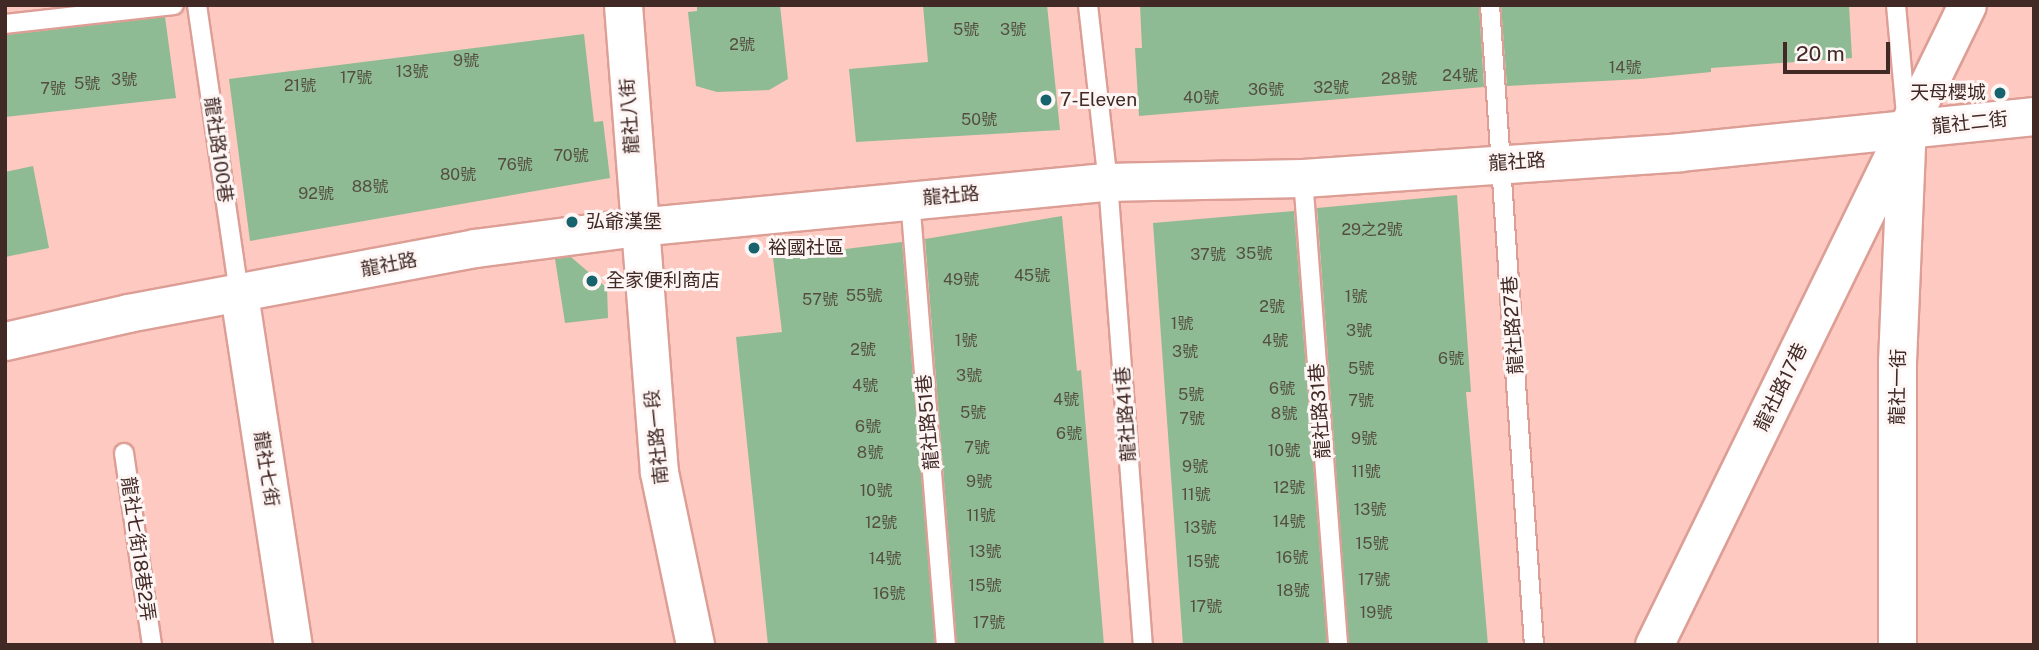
<!DOCTYPE html>
<html>
<head>
<meta charset="utf-8">
<style>
  body { margin:0 }
  #map { position:relative; width:2039px; height:650px; overflow:hidden; background:#fdc9c1; font-family:"Public Sans","Noto Sans TC",sans-serif }
  div>[style] { position:absolute }
  [style*='--x'] { left:calc(var(--x)*1px); top:calc(var(--y)*1px); width:calc(var(--w)*1px); rotate:calc(var(--a)*1deg) }
  .building>* { inset:0; background:#8ebb93 }
  .roads { filter:drop-shadow(2px 0 #dc9e95) drop-shadow(-2px 0 #dc9e95) drop-shadow(0 2px #dc9e95) drop-shadow(0 -2px #dc9e95) }
  .service>* { height:18px; margin:-9px; padding:0 9px; transform-origin:9px; border-radius:9px; background:#fff }
  .minor>* { height:37px; margin:-18.5px; padding:0 18.5px; transform-origin:18.5px; border-radius:18.5px; background:#fff }
  .dots>* { width:19px; height:19px; translate:-50% -50%; box-sizing:border-box; border:4px solid #fdf6f5; border-radius:50% }
  span { translate:-50% -50%; white-space:nowrap; text-align:center; line-height:1.15; -webkit-text-stroke:6px #fdf6f5; paint-order:stroke }
  .number-label { font-size:16px; color:#544e40 }
  .number-label span { -webkit-text-stroke-width:0 }
  .poi-label { font-size:19px; color:#412925 }
  .right { translate:-100% -50%; text-align:right }
  .left { translate:0 -50%; text-align:left }
  .street-label { font-size:19px; color:#412925 }
  .frame { position:absolute; inset:0; border:7px solid #412925; pointer-events:none }
  .scale { position:absolute; left:1783px; top:42px; width:107px; height:32px; box-sizing:border-box; border:4px solid #412925; border-top:0; padding-left:9px; font-size:21px; line-height:24px; white-space:nowrap; color:#412925; -webkit-text-stroke:5px #fdf6f5; paint-order:stroke }
</style>
</head>
<body>
<div id="map">
  <div class="building">
    <div style="clip-path:polygon(697px 5px,780px 5px,788px 79px,769px 90px,717px 92px,696px 86px,688px 12px,697px 11px)"></div>
    <div style="clip-path:polygon(923px 5px,1047px 5px,1060px 130px,856px 142px,849px 69px,928px 62px)"></div>
    <div style="clip-path:polygon(1140px 5px,1479px 5px,1484px 87px,1139px 116px,1135px 48px,1142px 48px)"></div>
    <div style="clip-path:polygon(1501px 5px,1849px 5px,1852px 58px,1711px 68px,1711px 72px,1641px 79px,1507px 86px)"></div>
    <div style="clip-path:polygon(165px 17px,176px 98px,5px 117px,5px 35px)"></div>
    <div style="clip-path:polygon(584px 34px,594px 122px,603px 121px,610px 178px,250px 241px,229px 79px)"></div>
    <div style="clip-path:polygon(33px 166px,49px 248px,5px 257px,5px 172px)"></div>
    <div style="clip-path:polygon(1457px 195px,1471px 392px,1466px 392px,1488px 645px,1349px 645px,1317px 208px)"></div>
    <div style="clip-path:polygon(1294px 211px,1327px 645px,1183px 645px,1153px 223px)"></div>
    <div style="clip-path:polygon(1062px 216px,1077px 371px,1081px 370px,1104px 645px,957px 645px,925px 239px)"></div>
    <div style="clip-path:polygon(902px 242px,935px 645px,768px 645px,736px 337px,782px 332px,773px 258px)"></div>
    <div style="clip-path:polygon(571px 257px,607px 288px,608px 318px,565px 323px,555px 259px)"></div>
  </div>
  <div class="roads">
    <div class="service">
      <div style="--x:197;--y:5;--w:292;--a:81.7"></div>
      <div style="--x:1088;--y:5;--w:178;--a:83.6"></div>
      <div style="--x:1108;--y:182;--w:464;--a:85.7"></div>
      <div style="--x:1490;--y:5;--w:642;--a:86.07"></div>
      <div style="--x:1896;--y:5;--w:110;--a:84.8"></div>
      <div style="--x:5;--y:24;--w:170;--a:-6.4"></div>
      <div style="--x:1303;--y:178;--w:468;--a:85.7"></div>
      <div style="--x:910;--y:199;--w:447;--a:85.4"></div>
      <div style="--x:124;--y:453;--w:194;--a:81.7"></div>
    </div>
    <div class="minor">
      <div style="--x:623;--y:5;--w:468;--a:85.6"></div>
      <div style="--x:659;--y:472;--w:177;--a:78.2"></div>
      <div style="--x:239;--y:294;--w:355;--a:81.3"></div>
      <div style="--x:5;--y:341;--w:126;--a:-12.8"></div>
      <div style="--x:128;--y:313;--w:353;--a:-10.6"></div>
      <div style="--x:475;--y:248;--w:163;--a:-7.4"></div>
      <div style="--x:637;--y:227;--w:473;--a:-5.5"></div>
      <div style="--x:1108;--y:182;--w:195;--a:-1.2"></div>
      <div style="--x:1303;--y:178;--w:378;--a:-3.9"></div>
      <div style="--x:1680;--y:152;--w:356;--a:-5.8"></div>
      <div style="--x:1654;--y:645;--w:712;--a:-63.94"></div>
      <div style="--x:1897;--y:645;--w:283;--a:-90"></div>
      <div style="--x:1897;--y:362;--w:218;--a:-87.6"></div>
    </div>
  </div>
  <div class="dots">
    <div style="left:2000px;top:93px;background:#16636d"></div>
    <div style="left:1046px;top:100px;background:#16636d"></div>
    <div style="left:572px;top:222px;background:#16636d"></div>
    <div style="left:754px;top:248px;background:#16636d"></div>
    <div style="left:592px;top:281px;background:#16636d"></div>
  </div>
  <div class="number-label">
    <span style="left:966px;top:30px">5號</span>
    <span style="left:1013px;top:30px">3號</span>
    <span style="left:742px;top:45px">2號</span>
    <span style="left:466px;top:61px">9號</span>
    <span style="left:1625px;top:68px">14號</span>
    <span style="left:412px;top:72px">13號</span>
    <span style="left:1460px;top:76px">24號</span>
    <span style="left:356px;top:78px">17號</span>
    <span style="left:1399px;top:79px">28號</span>
    <span style="left:124px;top:80px">3號</span>
    <span style="left:87px;top:84px">5號</span>
    <span style="left:300px;top:86px">21號</span>
    <span style="left:1331px;top:88px">32號</span>
    <span style="left:53px;top:89px">7號</span>
    <span style="left:1266px;top:90px">36號</span>
    <span style="left:1201px;top:98px">40號</span>
    <span style="left:979px;top:120px">50號</span>
    <span style="left:571px;top:156px">70號</span>
    <span style="left:515px;top:165px">76號</span>
    <span style="left:458px;top:175px">80號</span>
    <span style="left:370px;top:187px">88號</span>
    <span style="left:316px;top:194px">92號</span>
    <span style="left:1372px;top:230px">29之2號</span>
    <span style="left:1254px;top:254px">35號</span>
    <span style="left:1208px;top:255px">37號</span>
    <span style="left:1032px;top:276px">45號</span>
    <span style="left:961px;top:280px">49號</span>
    <span style="left:864px;top:296px">55號</span>
    <span style="left:1356px;top:297px">1號</span>
    <span style="left:820px;top:300px">57號</span>
    <span style="left:1272px;top:307px">2號</span>
    <span style="left:1182px;top:324px">1號</span>
    <span style="left:1359px;top:331px">3號</span>
    <span style="left:966px;top:341px">1號</span>
    <span style="left:1275px;top:341px">4號</span>
    <span style="left:863px;top:350px">2號</span>
    <span style="left:1185px;top:352px">3號</span>
    <span style="left:1451px;top:359px">6號</span>
    <span style="left:1361px;top:369px">5號</span>
    <span style="left:969px;top:376px">3號</span>
    <span style="left:865px;top:386px">4號</span>
    <span style="left:1282px;top:389px">6號</span>
    <span style="left:1191px;top:395px">5號</span>
    <span style="left:1066px;top:400px">4號</span>
    <span style="left:1361px;top:401px">7號</span>
    <span style="left:973px;top:413px">5號</span>
    <span style="left:1284px;top:414px">8號</span>
    <span style="left:1192px;top:419px">7號</span>
    <span style="left:868px;top:427px">6號</span>
    <span style="left:1069px;top:434px">6號</span>
    <span style="left:1364px;top:439px">9號</span>
    <span style="left:977px;top:448px">7號</span>
    <span style="left:1284px;top:451px">10號</span>
    <span style="left:870px;top:453px">8號</span>
    <span style="left:1195px;top:467px">9號</span>
    <span style="left:1366px;top:472px">11號</span>
    <span style="left:979px;top:482px">9號</span>
    <span style="left:1289px;top:488px">12號</span>
    <span style="left:876px;top:491px">10號</span>
    <span style="left:1196px;top:495px">11號</span>
    <span style="left:1370px;top:510px">13號</span>
    <span style="left:981px;top:516px">11號</span>
    <span style="left:1289px;top:522px">14號</span>
    <span style="left:881px;top:523px">12號</span>
    <span style="left:1200px;top:528px">13號</span>
    <span style="left:1372px;top:544px">15號</span>
    <span style="left:985px;top:552px">13號</span>
    <span style="left:1292px;top:558px">16號</span>
    <span style="left:885px;top:559px">14號</span>
    <span style="left:1203px;top:562px">15號</span>
    <span style="left:1374px;top:580px">17號</span>
    <span style="left:985px;top:586px">15號</span>
    <span style="left:1293px;top:591px">18號</span>
    <span style="left:889px;top:594px">16號</span>
    <span style="left:1206px;top:607px">17號</span>
    <span style="left:1376px;top:613px">19號</span>
    <span style="left:989px;top:623px">17號</span>
  </div>
  <div class="poi-label">
    <span class="right" style="left:1986px;top:93px">天母櫻城</span>
    <span class="left" style="left:1060px;top:100px">7-Eleven</span>
    <span class="left" style="left:586px;top:222px">弘爺漢堡</span>
    <span class="left" style="left:768px;top:248px">裕國社區</span>
    <span class="left" style="left:606px;top:281px">全家便利商店</span>
  </div>
  <div class="street-label">
    <span style="left:630px;top:116px;rotate:-94deg">龍社八街</span>
    <span style="left:1970px;top:123px;rotate:-6deg">龍社二街</span>
    <span style="left:218px;top:150px;rotate:82deg">龍社路100巷</span>
    <span style="left:1517px;top:162px;rotate:-4deg">龍社路</span>
    <span style="left:951px;top:196px;rotate:-5deg">龍社路</span>
    <span style="left:389px;top:265px;rotate:-11deg">龍社路</span>
    <span style="left:1513px;top:325px;rotate:-94deg">龍社路27巷</span>
    <span style="left:1781px;top:387px;rotate:-64deg">龍社路17巷</span>
    <span style="left:1898px;top:387px;rotate:-89deg">龍社一街</span>
    <span style="left:1320px;top:411px;rotate:-94deg">龍社路31巷</span>
    <span style="left:1126px;top:414px;rotate:-94deg">龍社路41巷</span>
    <span style="left:928px;top:422px;rotate:-95deg">龍社路51巷</span>
    <span style="left:657px;top:437px;rotate:-96deg">南社路一段</span>
    <span style="left:266px;top:469px;rotate:81deg">龍社七街</span>
    <span style="left:138px;top:549px;rotate:82deg">龍社七街18巷2弄</span>
  </div>
  <div class="frame"></div>
  <div class="scale">20 m</div>
</div>
</body>
</html>
